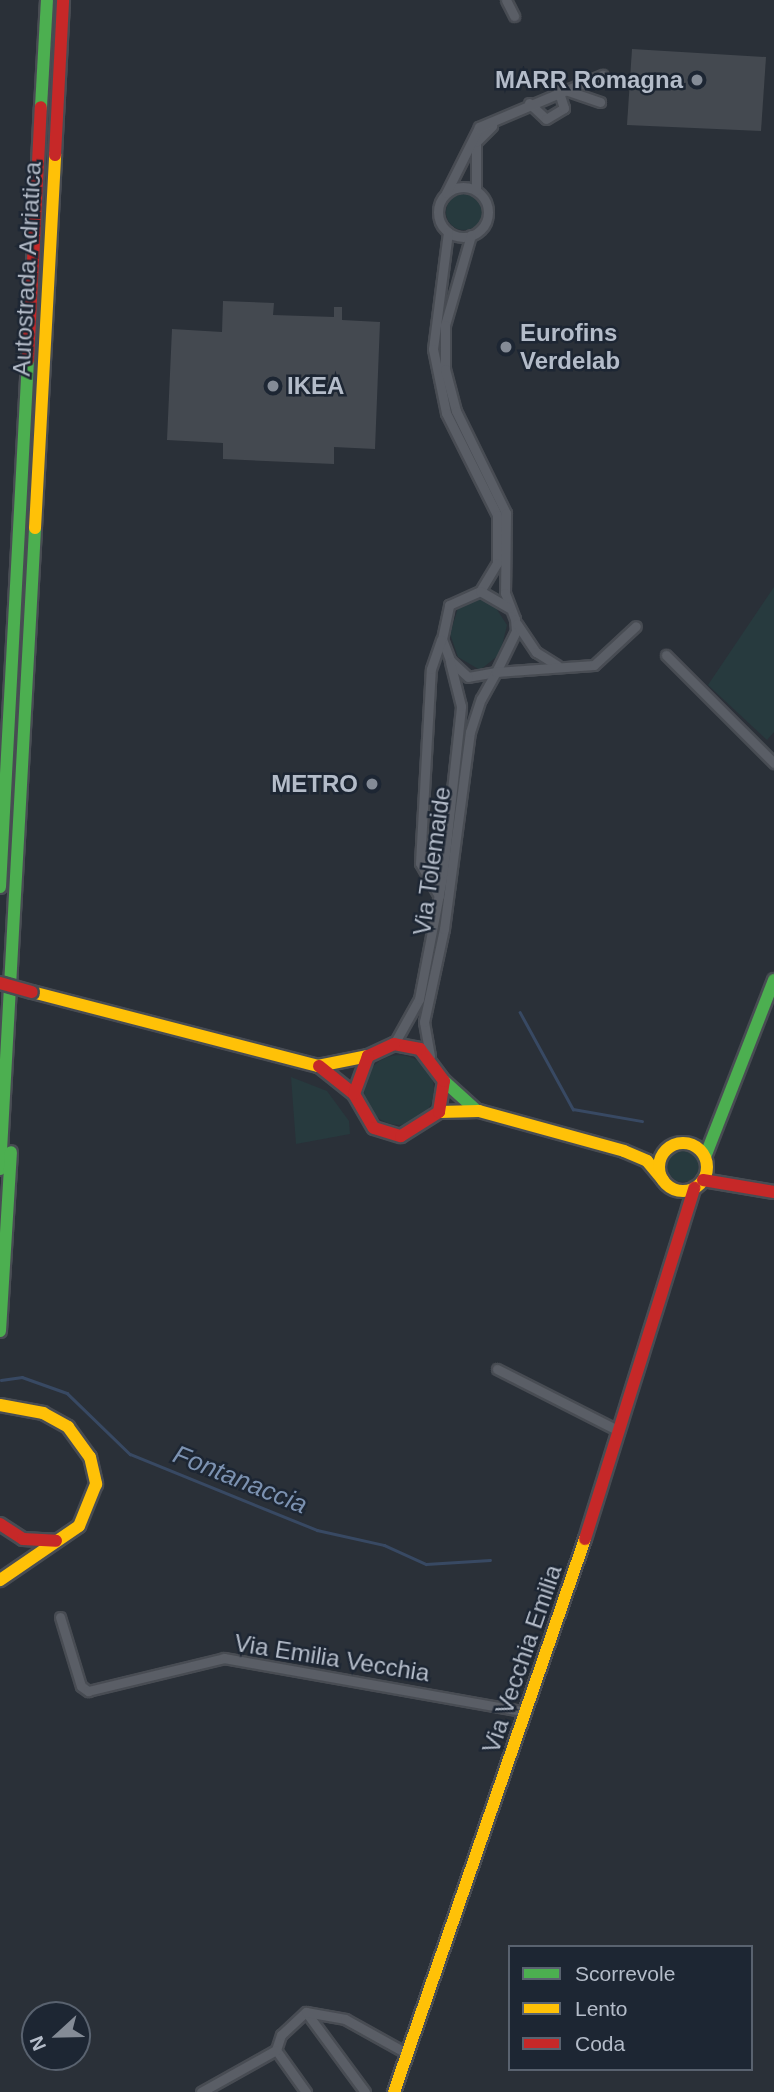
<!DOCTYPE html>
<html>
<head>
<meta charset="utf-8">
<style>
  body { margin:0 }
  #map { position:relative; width:774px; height:2092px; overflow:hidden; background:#2a3038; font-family:Helvetica,sans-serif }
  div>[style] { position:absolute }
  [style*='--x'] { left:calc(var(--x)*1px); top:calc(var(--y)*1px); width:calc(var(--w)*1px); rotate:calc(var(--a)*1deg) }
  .green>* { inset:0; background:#273a3e }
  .round { border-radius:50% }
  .stream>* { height:2.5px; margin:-1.25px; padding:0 1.25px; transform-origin:1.25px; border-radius:1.25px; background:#384963 }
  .building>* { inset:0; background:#444950 }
  .roads { filter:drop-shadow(2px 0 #484c53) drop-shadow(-2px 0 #484c53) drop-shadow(0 2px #484c53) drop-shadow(0 -2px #484c53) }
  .street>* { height:9px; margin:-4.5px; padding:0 4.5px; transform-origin:4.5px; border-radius:4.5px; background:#5a5e66 }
  .street>.ring { margin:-4.5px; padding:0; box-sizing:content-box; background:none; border:9px solid #5a5e66; border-radius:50% }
  .fast>* { height:12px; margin:-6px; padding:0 6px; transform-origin:6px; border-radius:6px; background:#4caf50 }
  .slow>* { height:12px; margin:-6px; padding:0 6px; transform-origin:6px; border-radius:6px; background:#ffc107 }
  .slow>.ring { margin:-6px; padding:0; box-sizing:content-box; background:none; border:12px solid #ffc107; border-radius:50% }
  .jam>* { height:12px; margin:-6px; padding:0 6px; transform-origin:6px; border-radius:6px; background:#c62828 }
  .bridges { filter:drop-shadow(2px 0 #484c53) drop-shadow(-2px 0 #484c53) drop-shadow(0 2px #484c53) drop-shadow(0 -2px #484c53) }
  .jam-bridge>* { height:12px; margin:-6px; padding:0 6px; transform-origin:6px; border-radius:6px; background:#c62828 }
  .dots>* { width:19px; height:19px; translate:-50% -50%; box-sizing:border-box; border:4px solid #1d2633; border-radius:50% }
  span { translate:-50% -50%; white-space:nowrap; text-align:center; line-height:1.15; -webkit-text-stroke:5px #1d2633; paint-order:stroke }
  .poi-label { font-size:24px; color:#b4bcc9; font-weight:700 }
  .right { translate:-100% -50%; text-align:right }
  .left { translate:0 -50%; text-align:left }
  .street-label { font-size:24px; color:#b4bcc9 }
  .water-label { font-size:26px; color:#7c92b1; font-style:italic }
  .legend { position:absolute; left:508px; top:1945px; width:245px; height:126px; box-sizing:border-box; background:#1d2633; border:2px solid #59626f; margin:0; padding:9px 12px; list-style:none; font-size:21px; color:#b4bcc9 }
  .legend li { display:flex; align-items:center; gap:14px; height:35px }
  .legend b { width:35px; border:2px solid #59626f }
  .north { position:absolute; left:21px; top:2001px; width:70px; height:70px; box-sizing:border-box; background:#1d2633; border:2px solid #59626f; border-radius:50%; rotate:248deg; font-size:19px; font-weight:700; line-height:28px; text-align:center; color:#b4bcc9 }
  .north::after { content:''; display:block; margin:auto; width:24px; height:32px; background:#848b96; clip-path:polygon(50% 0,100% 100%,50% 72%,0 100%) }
</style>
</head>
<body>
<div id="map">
  <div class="green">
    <div class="round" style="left:446px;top:194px;width:36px;height:36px"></div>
    <div style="clip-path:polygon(774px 587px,774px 732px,767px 740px,708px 685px)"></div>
    <div style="clip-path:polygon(474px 599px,492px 602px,507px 625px,500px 654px,480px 670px,458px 657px,450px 634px,458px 608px)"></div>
    <div class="round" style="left:364px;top:1055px;width:70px;height:70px"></div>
    <div style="clip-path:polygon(291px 1077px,327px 1091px,349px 1121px,350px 1134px,296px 1144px)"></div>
    <div class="round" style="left:667px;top:1150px;width:32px;height:32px"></div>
  </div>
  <div class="stream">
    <div style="--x:520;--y:1012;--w:111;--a:61.3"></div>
    <div style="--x:573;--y:1109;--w:70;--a:9.9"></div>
    <div style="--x:1;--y:1380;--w:21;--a:-8"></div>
    <div style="--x:22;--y:1377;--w:48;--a:19.6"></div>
    <div style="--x:67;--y:1393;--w:88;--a:44.1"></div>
    <div style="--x:130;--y:1454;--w:202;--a:22.1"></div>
    <div style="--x:317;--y:1530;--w:69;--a:12.6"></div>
    <div style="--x:384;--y:1545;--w:46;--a:24.3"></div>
    <div style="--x:426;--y:1564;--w:64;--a:-3.6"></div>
  </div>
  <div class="building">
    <div style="clip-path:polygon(632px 49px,766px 57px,761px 131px,627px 125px)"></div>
    <div style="clip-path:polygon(223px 301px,274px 303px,273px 315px,334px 317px,334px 307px,342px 307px,342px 320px,380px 322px,375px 449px,334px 447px,334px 464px,223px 459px,223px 443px,167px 440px,172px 329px,222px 332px)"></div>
  </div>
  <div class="roads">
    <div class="street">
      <div style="--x:506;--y:0;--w:18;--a:63"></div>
      <div style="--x:568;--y:91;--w:34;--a:19"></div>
      <div style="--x:529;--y:103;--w:23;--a:43"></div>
      <div style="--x:546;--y:119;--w:21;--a:-31"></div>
      <div style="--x:564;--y:108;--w:20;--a:-108"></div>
      <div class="ring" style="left:438px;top:187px;width:41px;height:41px"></div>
      <div style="--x:476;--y:190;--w:48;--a:-90"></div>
      <div style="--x:476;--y:142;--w:23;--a:-45"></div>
      <div style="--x:446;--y:193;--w:74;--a:-63.4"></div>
      <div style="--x:479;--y:127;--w:134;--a:-22.9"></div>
      <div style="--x:448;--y:232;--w:118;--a:97.3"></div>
      <div style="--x:433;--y:349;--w:65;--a:78.5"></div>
      <div style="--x:446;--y:413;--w:114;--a:63.4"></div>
      <div style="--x:497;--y:515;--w:48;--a:90"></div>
      <div style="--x:497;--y:563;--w:33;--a:121"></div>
      <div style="--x:471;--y:235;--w:94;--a:106.1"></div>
      <div style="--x:445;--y:325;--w:44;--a:90"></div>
      <div style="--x:445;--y:369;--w:43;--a:75.3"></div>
      <div style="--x:456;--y:411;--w:114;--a:63.9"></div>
      <div style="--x:506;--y:513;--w:80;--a:90.7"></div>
      <div style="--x:505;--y:593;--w:28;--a:69"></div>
      <div style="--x:515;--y:619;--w:12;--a:85"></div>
      <div style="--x:516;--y:631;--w:46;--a:116"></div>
      <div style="--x:496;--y:672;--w:28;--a:170"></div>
      <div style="--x:468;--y:677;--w:25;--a:-137"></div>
      <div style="--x:450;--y:660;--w:22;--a:-111"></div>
      <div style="--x:442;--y:639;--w:35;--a:-78"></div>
      <div style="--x:449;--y:605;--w:34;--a:-24"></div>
      <div style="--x:480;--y:591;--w:34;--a:30"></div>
      <div style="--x:517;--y:624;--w:34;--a:56"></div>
      <div style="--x:536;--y:652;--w:25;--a:32"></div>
      <div style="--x:666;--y:655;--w:153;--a:45"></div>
      <div style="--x:439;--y:896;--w:38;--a:-120"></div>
      <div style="--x:420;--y:863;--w:194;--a:-86.8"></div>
      <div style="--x:431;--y:669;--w:31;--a:-71"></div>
      <div style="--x:394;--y:1044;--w:51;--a:-60.9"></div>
      <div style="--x:419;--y:999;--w:128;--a:-79.2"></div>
      <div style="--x:443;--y:873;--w:168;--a:-83.8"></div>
      <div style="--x:461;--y:706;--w:45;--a:-104"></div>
      <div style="--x:430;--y:1056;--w:35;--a:-100"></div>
      <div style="--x:424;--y:1022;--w:95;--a:-77.9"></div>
      <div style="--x:444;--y:929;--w:199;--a:-82.5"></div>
      <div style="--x:470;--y:732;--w:35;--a:-72"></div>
      <div style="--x:481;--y:699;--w:31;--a:-61"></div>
      <div style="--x:496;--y:672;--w:98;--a:-4.1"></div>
      <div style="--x:594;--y:665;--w:57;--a:-42.9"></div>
      <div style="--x:497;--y:1369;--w:135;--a:26.9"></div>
      <div style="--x:60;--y:1617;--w:72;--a:73.1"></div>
      <div style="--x:81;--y:1686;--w:9;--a:36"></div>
      <div style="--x:88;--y:1691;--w:140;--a:-13.6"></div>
      <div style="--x:224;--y:1658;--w:307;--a:10.1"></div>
      <div style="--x:276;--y:2050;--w:52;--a:54.5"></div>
      <div style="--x:276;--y:2050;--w:16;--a:-72"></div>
      <div style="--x:281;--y:2035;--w:34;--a:-43"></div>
      <div style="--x:201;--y:2092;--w:86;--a:-29.2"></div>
      <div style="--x:365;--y:2092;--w:99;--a:-126.4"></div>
      <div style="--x:306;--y:2012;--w:40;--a:10"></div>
      <div style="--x:345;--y:2019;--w:70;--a:29.1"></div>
    </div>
    <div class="fast">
      <div style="--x:41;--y:107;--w:107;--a:-86.8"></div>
      <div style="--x:0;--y:887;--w:528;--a:-86.96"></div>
      <div style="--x:444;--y:1081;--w:42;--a:42.1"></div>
      <div style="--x:705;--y:1157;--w:190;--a:-68.7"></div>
      <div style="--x:0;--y:1169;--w:642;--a:-86.87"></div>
      <div style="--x:0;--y:1331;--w:179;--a:-86.5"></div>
    </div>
    <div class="slow">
      <div style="--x:35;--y:528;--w:374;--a:-86.9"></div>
      <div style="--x:32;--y:992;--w:295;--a:14.5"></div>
      <div style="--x:318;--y:1066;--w:51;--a:-11.3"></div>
      <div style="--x:439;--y:1112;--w:40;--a:-1.4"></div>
      <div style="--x:479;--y:1111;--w:150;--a:15.4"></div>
      <div style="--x:624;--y:1151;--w:25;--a:23"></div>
      <div style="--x:647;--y:1161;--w:25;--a:50"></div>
      <div class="ring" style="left:659px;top:1143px;width:36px;height:36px"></div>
      <div style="--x:0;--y:1405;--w:44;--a:10.5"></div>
      <div style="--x:43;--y:1413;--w:29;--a:29"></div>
      <div style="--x:68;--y:1427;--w:37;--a:54"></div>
      <div style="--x:90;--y:1457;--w:28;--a:77"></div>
      <div style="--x:96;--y:1484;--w:45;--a:112"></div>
      <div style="--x:79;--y:1526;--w:96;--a:145.6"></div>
      <div style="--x:394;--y:2092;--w:585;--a:-70.95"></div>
    </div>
    <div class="jam">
      <div style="--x:55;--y:155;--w:155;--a:-87"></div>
      <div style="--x:28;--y:360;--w:253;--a:-87.1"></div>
      <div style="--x:319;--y:1066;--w:45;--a:38.7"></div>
      <div style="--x:354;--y:1094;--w:39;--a:60"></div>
      <div style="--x:374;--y:1128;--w:28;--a:17"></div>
      <div style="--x:401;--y:1136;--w:45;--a:-32.3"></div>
      <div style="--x:439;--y:1112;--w:31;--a:-81"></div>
      <div style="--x:444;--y:1081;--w:40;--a:-127"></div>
      <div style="--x:420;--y:1049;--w:26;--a:-169"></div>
      <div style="--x:394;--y:1044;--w:29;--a:155"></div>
      <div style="--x:368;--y:1056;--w:40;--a:110.2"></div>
      <div style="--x:703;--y:1180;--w:72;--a:9.6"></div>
      <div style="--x:0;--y:1524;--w:27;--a:33"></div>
      <div style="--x:23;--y:1539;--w:33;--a:3"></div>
      <div style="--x:585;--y:1539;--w:368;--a:-72.7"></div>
    </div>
  </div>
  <div class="bridges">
    <div class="jam-bridge">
      <div style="--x:0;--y:983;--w:33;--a:16"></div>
    </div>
  </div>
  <div class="dots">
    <div style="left:697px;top:80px;background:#848b96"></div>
    <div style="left:506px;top:347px;background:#848b96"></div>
    <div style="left:273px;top:386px;background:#848b96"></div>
    <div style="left:372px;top:784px;background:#848b96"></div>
  </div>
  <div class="poi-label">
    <span class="right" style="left:683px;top:80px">MARR Romagna</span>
    <span class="left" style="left:520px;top:347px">Eurofins<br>Verdelab</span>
    <span class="left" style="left:287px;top:386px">IKEA</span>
    <span class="right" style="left:358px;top:784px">METRO</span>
  </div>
  <div class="street-label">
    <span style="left:27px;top:269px;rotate:-87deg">Autostrada Adriatica</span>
    <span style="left:432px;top:861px;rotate:-82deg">Via Tolemaide</span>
    <span style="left:332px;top:1658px;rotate:9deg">Via Emilia Vecchia</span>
    <span style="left:522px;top:1659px;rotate:-71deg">Via Vecchia Emilia</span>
  </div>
  <div class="water-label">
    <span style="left:240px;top:1480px;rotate:22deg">Fontanaccia</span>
  </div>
  <ul class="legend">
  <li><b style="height:9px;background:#4caf50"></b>Scorrevole</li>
  <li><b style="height:9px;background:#ffc107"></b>Lento</li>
  <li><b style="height:9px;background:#c62828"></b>Coda</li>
  </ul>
  <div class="north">N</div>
</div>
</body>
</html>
